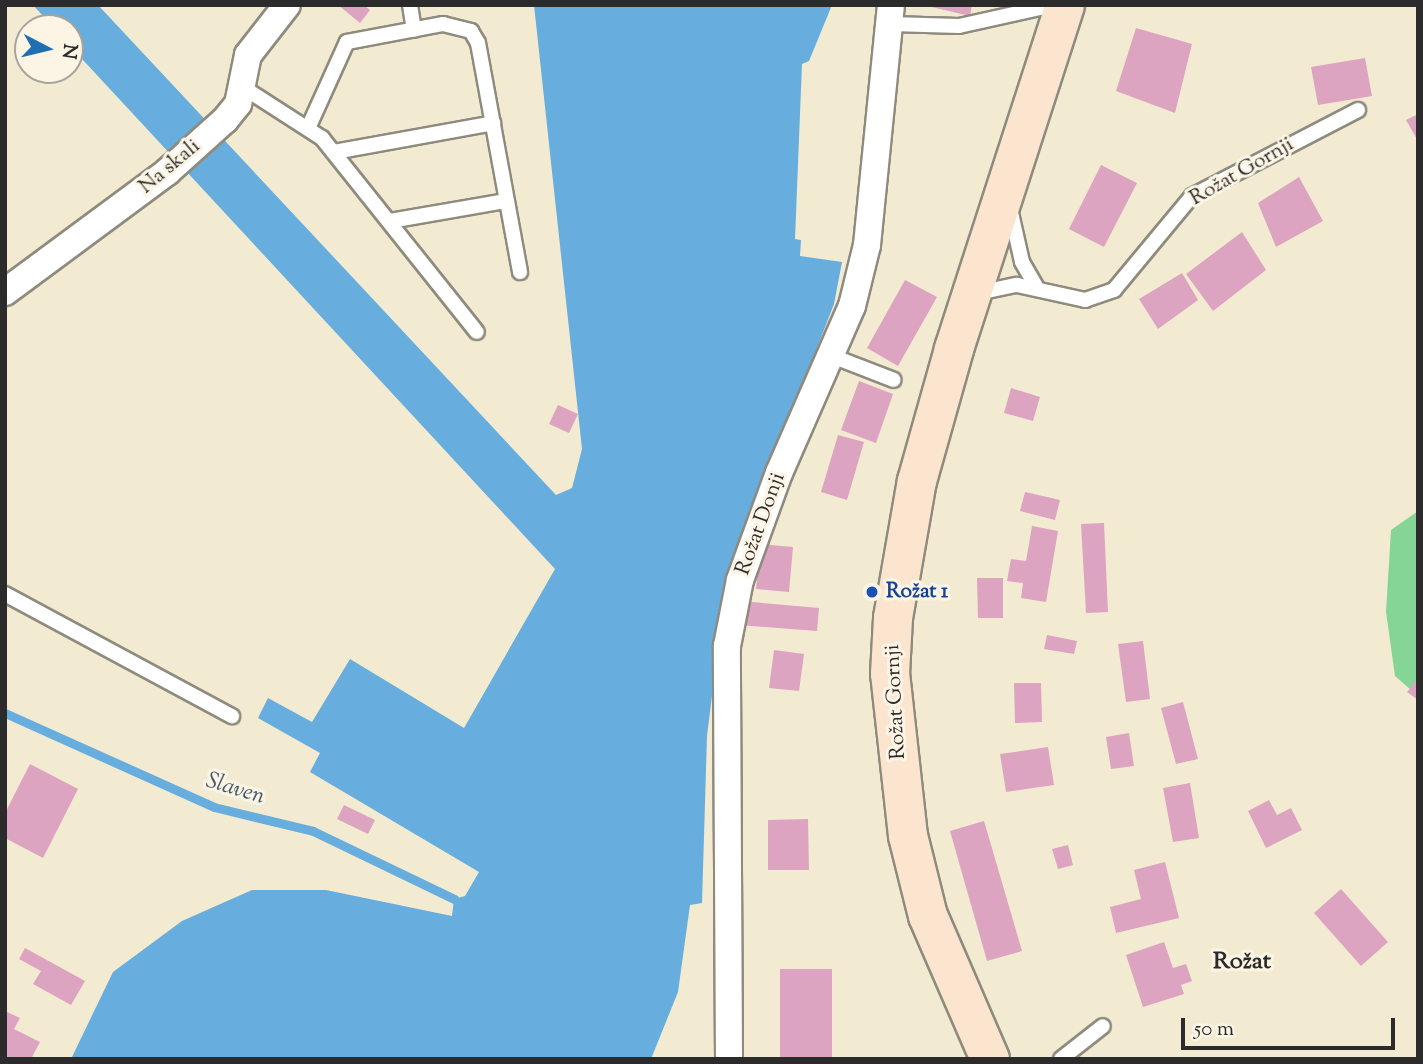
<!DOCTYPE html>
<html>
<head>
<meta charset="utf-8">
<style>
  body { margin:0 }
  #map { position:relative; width:1423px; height:1064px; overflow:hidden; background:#f2ebd2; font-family:"Sorts Mill Goudy",serif }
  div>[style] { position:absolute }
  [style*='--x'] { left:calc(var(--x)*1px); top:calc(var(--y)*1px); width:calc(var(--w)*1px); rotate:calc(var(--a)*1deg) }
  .green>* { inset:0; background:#84d596 }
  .water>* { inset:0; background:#67addd }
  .stream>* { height:9px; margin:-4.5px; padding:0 4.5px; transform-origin:4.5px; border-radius:4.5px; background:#67addd }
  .building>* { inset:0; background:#dda4c1 }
  .roads { filter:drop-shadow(2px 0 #8e8b7e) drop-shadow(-2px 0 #8e8b7e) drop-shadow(0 2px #8e8b7e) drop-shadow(0 -2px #8e8b7e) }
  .service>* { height:14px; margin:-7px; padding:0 7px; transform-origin:7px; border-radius:7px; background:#fff }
  .minor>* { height:26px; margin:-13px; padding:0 13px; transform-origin:13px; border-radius:13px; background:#fff }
  .secondary>* { height:38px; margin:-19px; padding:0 19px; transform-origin:19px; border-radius:19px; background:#fce5cf }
  .dots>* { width:19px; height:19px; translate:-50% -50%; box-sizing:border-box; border:4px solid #fcf5e5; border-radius:50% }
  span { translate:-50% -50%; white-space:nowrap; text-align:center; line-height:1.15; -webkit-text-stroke:6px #fcf5e5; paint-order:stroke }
  .street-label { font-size:21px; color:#2b2b2b }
  .transit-label { font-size:21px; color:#164399; font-weight:700 }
  .left { translate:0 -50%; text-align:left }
  .water-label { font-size:23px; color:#405869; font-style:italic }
  .quarter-label { font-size:24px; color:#2b2b2b; font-weight:700 }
  .frame { position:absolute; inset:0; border:7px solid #2b2b2b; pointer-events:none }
  .north { position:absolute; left:14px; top:14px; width:70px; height:70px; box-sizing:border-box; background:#fcf5e5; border:2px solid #a8a49b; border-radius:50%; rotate:97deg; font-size:19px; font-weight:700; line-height:28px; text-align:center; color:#2b2b2b }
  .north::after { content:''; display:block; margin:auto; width:24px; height:32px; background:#1f6fb2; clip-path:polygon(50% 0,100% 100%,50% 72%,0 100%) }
  .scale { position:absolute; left:1181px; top:1018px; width:214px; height:32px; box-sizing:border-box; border:4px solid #2b2b2b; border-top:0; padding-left:9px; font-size:21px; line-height:24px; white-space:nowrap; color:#2b2b2b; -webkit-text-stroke:5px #fcf5e5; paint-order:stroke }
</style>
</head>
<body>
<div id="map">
  <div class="green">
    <div style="clip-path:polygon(1418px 511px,1418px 696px,1395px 676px,1386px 612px,1391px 530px)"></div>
  </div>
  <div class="water">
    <div style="clip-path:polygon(33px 5px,98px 5px,556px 495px,572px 488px,582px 449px,534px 5px,832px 5px,809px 61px,802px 64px,795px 239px,801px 240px,800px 256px,842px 262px,834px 304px,726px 583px,707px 736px,702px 903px,690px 905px,678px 992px,651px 1059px,71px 1059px,113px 972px,182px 921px,252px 890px,326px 890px,452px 916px,454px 899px,465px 896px,479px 872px,310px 772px,320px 753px,258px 718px,268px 698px,312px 722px,350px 659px,464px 728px,555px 569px,70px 46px,70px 28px,54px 28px)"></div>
  </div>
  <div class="stream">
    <div style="--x:5;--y:713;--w:229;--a:24.2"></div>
    <div style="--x:214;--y:807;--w:102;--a:13.6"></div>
    <div style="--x:313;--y:831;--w:157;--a:25.7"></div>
  </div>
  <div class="building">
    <div style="clip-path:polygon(338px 5px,364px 5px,370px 10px,360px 23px)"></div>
    <div style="clip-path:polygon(923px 5px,972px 5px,970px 16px)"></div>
    <div style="clip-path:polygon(1136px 28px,1192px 44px,1175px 113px,1116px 91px)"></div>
    <div style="clip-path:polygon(1365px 58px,1372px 96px,1318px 105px,1311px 67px)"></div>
    <div style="clip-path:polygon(1418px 114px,1418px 141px,1406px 120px)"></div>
    <div style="clip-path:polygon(1101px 165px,1137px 183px,1104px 247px,1069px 229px)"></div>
    <div style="clip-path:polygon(1299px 177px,1323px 221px,1276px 247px,1258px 203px)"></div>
    <div style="clip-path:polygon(1242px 232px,1266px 270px,1213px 311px,1186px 274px)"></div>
    <div style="clip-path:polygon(1182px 273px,1198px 300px,1158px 329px,1139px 299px)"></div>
    <div style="clip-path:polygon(905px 280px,937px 297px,898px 366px,867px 348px)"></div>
    <div style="clip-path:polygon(859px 381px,893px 394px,876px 443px,841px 430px)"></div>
    <div style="clip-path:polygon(1011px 388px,1040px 397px,1033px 421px,1004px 413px)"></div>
    <div style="clip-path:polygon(558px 405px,578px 414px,569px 433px,549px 424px)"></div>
    <div style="clip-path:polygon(838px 435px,864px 442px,847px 500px,821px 492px)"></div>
    <div style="clip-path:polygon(1025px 492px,1060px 500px,1055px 520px,1020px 511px)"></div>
    <div style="clip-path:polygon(1104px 523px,1108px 612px,1086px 613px,1081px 524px)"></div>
    <div style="clip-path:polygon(1032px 526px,1058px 531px,1046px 602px,1021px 598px,1023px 583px,1007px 581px,1011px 559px,1026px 561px)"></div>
    <div style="clip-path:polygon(760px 544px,793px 547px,789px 592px,756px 589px)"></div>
    <div style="clip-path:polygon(977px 578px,1003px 578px,1003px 618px,978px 618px)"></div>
    <div style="clip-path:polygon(741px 601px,819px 608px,817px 631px,739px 625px)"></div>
    <div style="clip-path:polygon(1047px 635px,1077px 641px,1074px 654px,1044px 649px)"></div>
    <div style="clip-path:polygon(1143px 641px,1150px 699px,1126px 702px,1118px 644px)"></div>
    <div style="clip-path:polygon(774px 650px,804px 654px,799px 691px,769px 688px)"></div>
    <div style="clip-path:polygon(1418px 678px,1418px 700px,1407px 692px)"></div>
    <div style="clip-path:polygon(1014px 683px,1041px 683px,1042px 722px,1015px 723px)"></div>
    <div style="clip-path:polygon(1183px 702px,1198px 759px,1176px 764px,1161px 708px)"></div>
    <div style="clip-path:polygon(1129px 733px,1134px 766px,1111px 769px,1106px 737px)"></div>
    <div style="clip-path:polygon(1048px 747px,1054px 785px,1006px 792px,1000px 754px)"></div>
    <div style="clip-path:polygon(30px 764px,78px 789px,43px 858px,5px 838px,5px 813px)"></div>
    <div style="clip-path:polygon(1190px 783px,1199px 838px,1173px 842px,1163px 788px)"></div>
    <div style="clip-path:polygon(1269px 800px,1277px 815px,1291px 808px,1302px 830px,1266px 848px,1248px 811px)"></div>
    <div style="clip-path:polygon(344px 805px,375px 820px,368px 834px,337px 819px)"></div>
    <div style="clip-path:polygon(808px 819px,809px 870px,768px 870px,768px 820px)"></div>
    <div style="clip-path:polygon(984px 821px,1022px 951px,987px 961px,950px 831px)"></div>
    <div style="clip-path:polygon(1068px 845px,1073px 865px,1058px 869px,1052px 849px)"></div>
    <div style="clip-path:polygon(1165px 862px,1179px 918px,1116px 933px,1110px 907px,1141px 899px,1134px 870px)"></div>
    <div style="clip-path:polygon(1341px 889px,1388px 942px,1361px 966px,1314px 913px)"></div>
    <div style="clip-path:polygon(1164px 942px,1173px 968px,1186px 964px,1192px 981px,1181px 985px,1184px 994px,1143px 1007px,1126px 955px)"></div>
    <div style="clip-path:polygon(25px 948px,85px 981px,71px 1005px,33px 984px,41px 971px,19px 959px)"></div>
    <div style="clip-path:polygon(780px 969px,832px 969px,832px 1057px,780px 1057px)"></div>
    <div style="clip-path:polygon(5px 1011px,20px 1018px,14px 1029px,40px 1042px,31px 1059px,5px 1059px)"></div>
  </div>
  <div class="roads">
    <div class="service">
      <div style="--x:410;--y:5;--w:25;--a:81"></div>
      <div style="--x:891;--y:24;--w:68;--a:1.7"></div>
      <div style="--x:959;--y:26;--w:97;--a:-12.5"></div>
      <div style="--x:244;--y:88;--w:93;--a:32.7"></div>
      <div style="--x:322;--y:138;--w:248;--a:51.4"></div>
      <div style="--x:309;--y:126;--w:92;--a:-65.7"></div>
      <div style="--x:347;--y:42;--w:98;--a:-10.6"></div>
      <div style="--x:443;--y:24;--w:29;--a:14"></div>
      <div style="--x:471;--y:31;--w:14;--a:60"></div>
      <div style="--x:478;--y:43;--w:233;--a:79.6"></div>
      <div style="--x:334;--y:152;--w:162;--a:-10.3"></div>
      <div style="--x:1011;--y:213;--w:50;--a:77.3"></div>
      <div style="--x:1022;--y:262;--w:30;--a:60"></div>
      <div style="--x:390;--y:221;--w:118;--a:-9.8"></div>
      <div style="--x:978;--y:293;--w:40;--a:-12"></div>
      <div style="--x:1017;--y:285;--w:70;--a:12.4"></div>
      <div style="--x:1085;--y:300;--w:31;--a:-19"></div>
      <div style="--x:1114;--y:290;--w:122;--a:-50.3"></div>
      <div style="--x:1192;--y:196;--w:187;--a:-27.4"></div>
      <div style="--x:832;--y:356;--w:66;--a:21.2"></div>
      <div style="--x:5;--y:594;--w:258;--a:28.3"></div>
      <div style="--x:1061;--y:1059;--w:53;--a:-38.2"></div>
    </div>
    <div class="minor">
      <div style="--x:5;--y:292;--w:202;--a:-36.5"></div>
      <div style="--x:167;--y:172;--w:78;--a:-41.9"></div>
      <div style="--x:225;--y:120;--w:21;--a:-51"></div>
      <div style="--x:238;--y:104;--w:50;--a:-78.5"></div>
      <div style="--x:248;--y:55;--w:63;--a:-52"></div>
      <div style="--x:729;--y:1059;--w:413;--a:-90.3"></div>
      <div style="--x:727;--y:646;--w:67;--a:-78.9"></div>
      <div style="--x:740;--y:580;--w:114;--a:-70"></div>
      <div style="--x:779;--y:473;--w:182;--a:-66.4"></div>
      <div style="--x:852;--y:306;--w:63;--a:-76.2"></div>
      <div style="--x:867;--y:245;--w:241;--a:-84.3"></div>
    </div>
    <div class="secondary">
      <div style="--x:990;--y:1059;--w:156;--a:-113.4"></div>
      <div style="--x:928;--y:916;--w:82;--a:-104"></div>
      <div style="--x:908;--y:836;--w:163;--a:-96.3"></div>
      <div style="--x:890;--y:674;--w:56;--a:-86.9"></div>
      <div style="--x:893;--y:618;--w:139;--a:-80.1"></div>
      <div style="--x:917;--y:481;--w:137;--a:-74.3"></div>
      <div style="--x:954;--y:349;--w:361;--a:-72.1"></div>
    </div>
  </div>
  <div class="dots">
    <div style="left:872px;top:592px;background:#1a4fb4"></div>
  </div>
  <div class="street-label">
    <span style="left:170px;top:167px;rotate:-40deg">Na skali</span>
    <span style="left:1242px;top:172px;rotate:-30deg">Rožat Gornji</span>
    <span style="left:761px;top:524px;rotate:-70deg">Rožat Donji</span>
    <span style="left:896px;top:702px;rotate:-93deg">Rožat Gornji</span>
  </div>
  <div class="transit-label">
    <span class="left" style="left:886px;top:592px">Rožat 1</span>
  </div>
  <div class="water-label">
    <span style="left:235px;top:790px;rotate:17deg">Slaven</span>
  </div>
  <div class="quarter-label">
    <span style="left:1242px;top:963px">Rožat</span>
  </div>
  <div class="frame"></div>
  <div class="north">N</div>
  <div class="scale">50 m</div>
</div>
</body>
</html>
